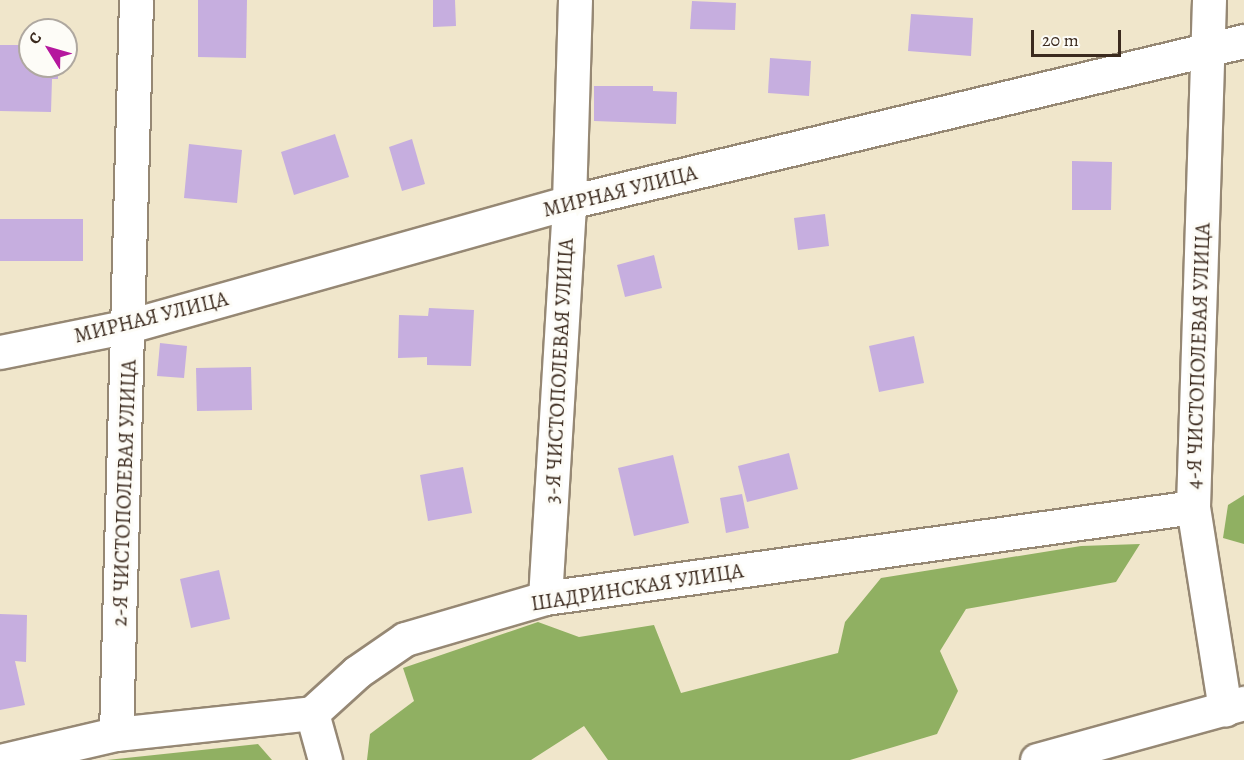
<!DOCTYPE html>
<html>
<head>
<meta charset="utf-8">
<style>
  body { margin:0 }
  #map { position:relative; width:1244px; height:760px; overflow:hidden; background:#f0e6cb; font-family:Alegreya,serif }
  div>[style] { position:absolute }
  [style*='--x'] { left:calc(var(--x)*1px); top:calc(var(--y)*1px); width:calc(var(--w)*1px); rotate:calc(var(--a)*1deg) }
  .forest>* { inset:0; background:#90b062 }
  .building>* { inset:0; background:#c6aedf }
  .roads { filter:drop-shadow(2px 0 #968874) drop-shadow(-2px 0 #968874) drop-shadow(0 2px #968874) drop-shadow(0 -2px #968874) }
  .minor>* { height:33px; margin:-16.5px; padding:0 16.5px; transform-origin:16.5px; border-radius:16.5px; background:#fff }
  .primary>* { height:33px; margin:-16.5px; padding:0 16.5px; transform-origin:16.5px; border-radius:16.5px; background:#fff }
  span { translate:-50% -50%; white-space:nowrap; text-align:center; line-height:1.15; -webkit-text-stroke:6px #fdfcf7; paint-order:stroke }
  .street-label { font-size:21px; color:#3b2a1e }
  .north { position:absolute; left:18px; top:18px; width:60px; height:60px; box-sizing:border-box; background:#fdfcf7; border:2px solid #afa8a0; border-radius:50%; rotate:307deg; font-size:16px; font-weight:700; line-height:24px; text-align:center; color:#3b2a1e }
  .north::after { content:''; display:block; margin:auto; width:21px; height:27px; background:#b5179e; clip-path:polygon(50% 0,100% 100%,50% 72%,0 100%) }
  .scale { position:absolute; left:1031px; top:30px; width:90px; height:27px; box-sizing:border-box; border:3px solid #3b2a1e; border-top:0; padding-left:8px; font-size:18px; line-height:21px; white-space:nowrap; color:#3b2a1e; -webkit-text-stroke:4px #fdfcf7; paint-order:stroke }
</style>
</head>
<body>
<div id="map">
  <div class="forest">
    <div style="clip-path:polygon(1244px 495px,1244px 544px,1223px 538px,1228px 505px)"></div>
    <div style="clip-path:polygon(1140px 544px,1116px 582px,966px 609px,940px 651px,958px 691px,937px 734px,850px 760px,608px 760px,584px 726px,531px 760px,367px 760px,370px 734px,414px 701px,403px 668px,538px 622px,579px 637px,654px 625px,681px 693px,838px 653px,845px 622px,881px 578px,1081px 546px)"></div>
    <div style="clip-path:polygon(258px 744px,272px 760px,107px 760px)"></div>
  </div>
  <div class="building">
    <div style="clip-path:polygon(198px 0,247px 0,246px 58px,198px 57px)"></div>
    <div style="clip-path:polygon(433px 0,455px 0,456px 26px,433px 27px)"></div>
    <div style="clip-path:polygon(692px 1px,736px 3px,735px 30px,690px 29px)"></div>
    <div style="clip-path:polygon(911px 14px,973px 18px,971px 56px,908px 51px)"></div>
    <div style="clip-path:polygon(0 45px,30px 45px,30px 66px,58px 66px,58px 79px,52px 79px,51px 112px,0 111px)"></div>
    <div style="clip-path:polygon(770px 58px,811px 61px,809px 96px,768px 93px)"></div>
    <div style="clip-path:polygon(594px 86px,653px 86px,653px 91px,677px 92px,676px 124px,594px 121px)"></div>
    <div style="clip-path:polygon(335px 134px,349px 177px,294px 195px,281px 152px)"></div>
    <div style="clip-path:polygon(412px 139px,425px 184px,402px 191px,389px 147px)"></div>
    <div style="clip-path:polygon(189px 144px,242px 150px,237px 203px,184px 198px)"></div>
    <div style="clip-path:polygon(1072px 161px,1112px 162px,1111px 210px,1072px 210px)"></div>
    <div style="clip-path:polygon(825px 214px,829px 246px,798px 250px,794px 218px)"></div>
    <div style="clip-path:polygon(0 219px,83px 219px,83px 261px,0 261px)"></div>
    <div style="clip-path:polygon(654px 255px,662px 288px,625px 297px,617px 265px)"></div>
    <div style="clip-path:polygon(429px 308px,474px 310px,471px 366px,427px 365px,427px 357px,398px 358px,399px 315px,428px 316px)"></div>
    <div style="clip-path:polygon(914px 336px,924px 383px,879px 392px,869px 346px)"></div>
    <div style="clip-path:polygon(160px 343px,187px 346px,184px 378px,157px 376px)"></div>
    <div style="clip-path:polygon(251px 367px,252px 410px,197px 411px,196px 368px)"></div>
    <div style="clip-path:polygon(789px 453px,798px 489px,747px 502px,738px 466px)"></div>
    <div style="clip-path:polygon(673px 455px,689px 523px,634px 536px,618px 468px)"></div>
    <div style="clip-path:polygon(463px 467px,472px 513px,428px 521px,420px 475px)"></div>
    <div style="clip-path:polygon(742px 494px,749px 528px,726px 533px,720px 498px)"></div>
    <div style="clip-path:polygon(219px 570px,230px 619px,191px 628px,180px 579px)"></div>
    <div style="clip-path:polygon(0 614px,27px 615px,26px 662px,15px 661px,25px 705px,0 710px)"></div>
  </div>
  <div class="roads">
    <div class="minor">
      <div style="--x:1209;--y:0;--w:507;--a:91.81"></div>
      <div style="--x:1193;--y:507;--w:205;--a:81"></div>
      <div style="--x:0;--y:352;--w:132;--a:-11.4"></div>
      <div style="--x:129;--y:326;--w:457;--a:-15.7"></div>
      <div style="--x:569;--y:202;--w:694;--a:-13.42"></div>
      <div style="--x:545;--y:598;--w:397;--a:-86.5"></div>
      <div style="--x:569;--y:202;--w:202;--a:-88.3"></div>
      <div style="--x:312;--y:713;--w:49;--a:74.5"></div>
      <div style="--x:116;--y:734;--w:734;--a:-88.44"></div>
      <div style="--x:4;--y:760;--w:115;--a:-13.1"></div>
      <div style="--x:116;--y:734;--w:197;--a:-6.1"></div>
      <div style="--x:312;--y:713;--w:61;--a:-42.3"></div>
      <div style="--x:357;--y:672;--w:58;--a:-34.5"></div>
      <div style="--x:405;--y:639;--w:146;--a:-16.3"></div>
      <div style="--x:545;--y:598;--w:654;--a:-7.99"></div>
    </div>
    <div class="primary">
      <div style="--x:1037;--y:760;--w:215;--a:-15.4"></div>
    </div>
  </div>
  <div class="street-label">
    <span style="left:620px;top:191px;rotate:-14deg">МИРНАЯ УЛИЦА</span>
    <span style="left:151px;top:317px;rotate:-14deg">МИРНАЯ УЛИЦА</span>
    <span style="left:1198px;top:356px;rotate:-88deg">4-Я ЧИСТОПОЛЕВАЯ УЛИЦА</span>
    <span style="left:559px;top:371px;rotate:-87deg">3-Я ЧИСТОПОЛЕВАЯ УЛИЦА</span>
    <span style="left:124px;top:493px;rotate:-88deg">2-Я ЧИСТОПОЛЕВАЯ УЛИЦА</span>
    <span style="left:637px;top:587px;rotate:-9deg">ШАДРИНСКАЯ УЛИЦА</span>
  </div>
  <div class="north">С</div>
  <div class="scale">20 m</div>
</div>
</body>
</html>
